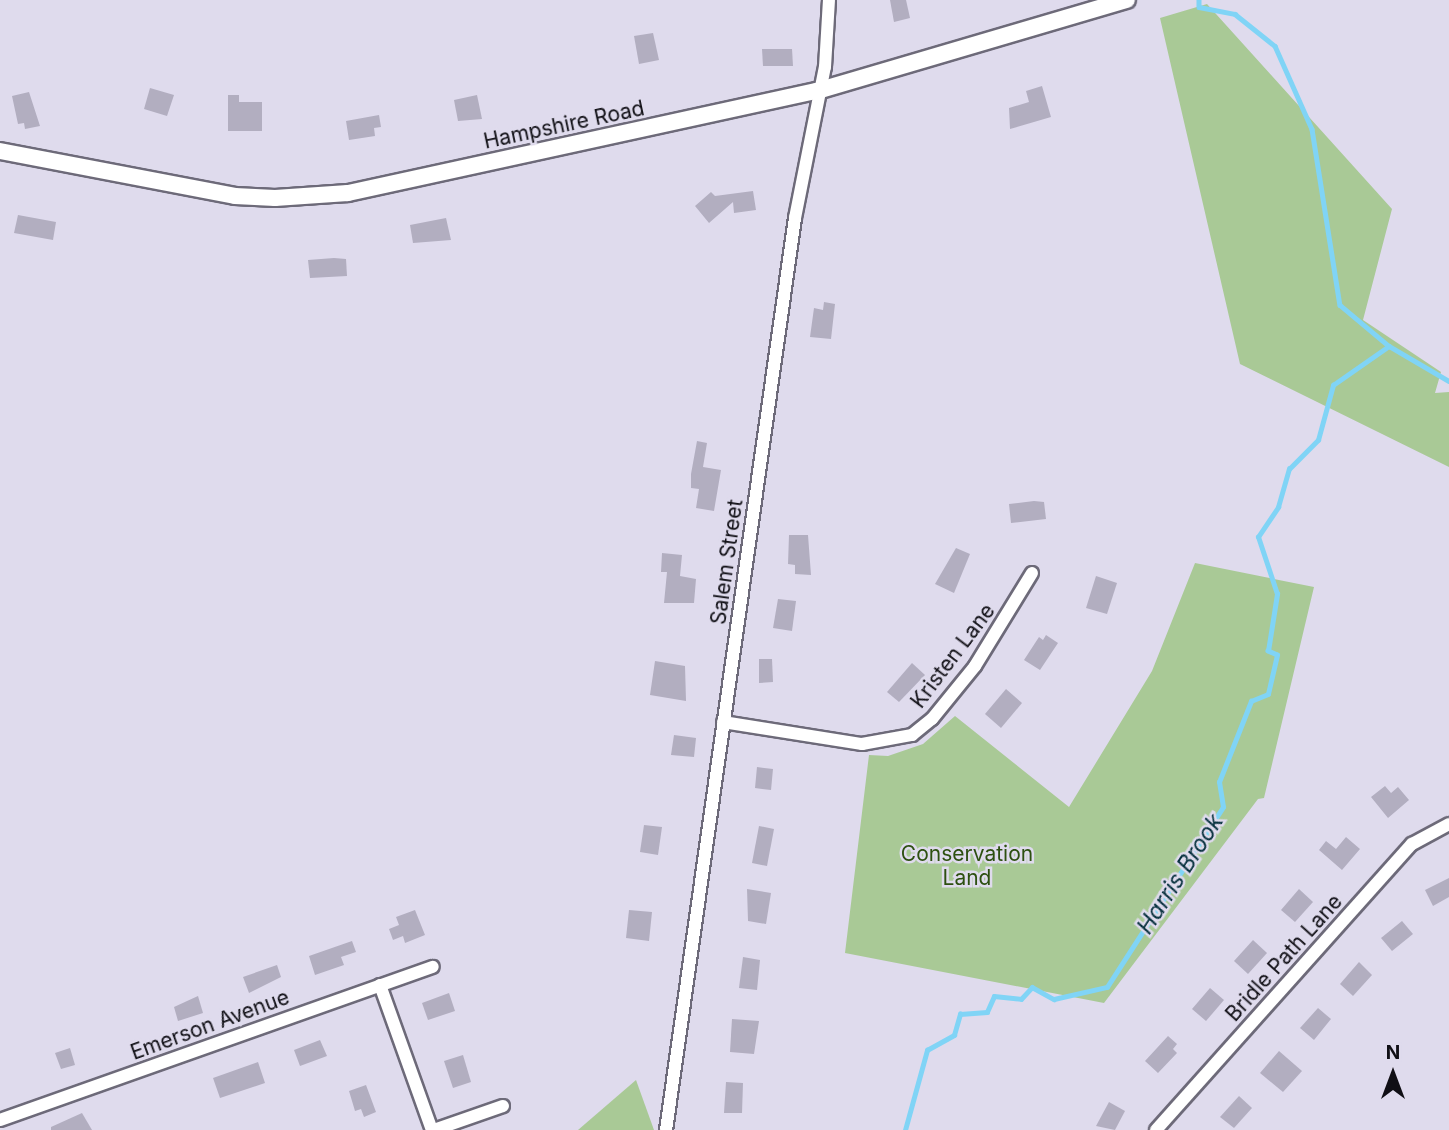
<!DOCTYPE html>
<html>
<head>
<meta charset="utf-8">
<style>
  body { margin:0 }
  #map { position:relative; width:1449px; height:1130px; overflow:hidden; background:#dfdbed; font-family:Inter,sans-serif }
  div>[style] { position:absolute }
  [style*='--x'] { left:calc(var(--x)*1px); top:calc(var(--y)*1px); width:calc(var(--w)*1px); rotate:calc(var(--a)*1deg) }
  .green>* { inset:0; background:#a9c996 }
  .stream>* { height:4.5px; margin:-2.25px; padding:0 2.25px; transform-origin:2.25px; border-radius:2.25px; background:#80d4f6 }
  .building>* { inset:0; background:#b2aec0 }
  .roads { filter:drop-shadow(2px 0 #6d6a79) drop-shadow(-2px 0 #6d6a79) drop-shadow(0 2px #6d6a79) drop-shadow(0 -2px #6d6a79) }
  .minor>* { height:12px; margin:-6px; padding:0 6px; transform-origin:6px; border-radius:6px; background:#fff }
  .tertiary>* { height:16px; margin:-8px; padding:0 8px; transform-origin:8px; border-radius:8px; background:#fff }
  span { translate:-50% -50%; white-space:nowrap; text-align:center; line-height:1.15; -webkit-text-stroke:5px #dfdbed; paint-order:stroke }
  .street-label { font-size:21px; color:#100f15 }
  .park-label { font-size:21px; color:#2d5010 }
  .water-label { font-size:23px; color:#052f3c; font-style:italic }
  .north { position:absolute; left:1358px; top:1039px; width:70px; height:70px; -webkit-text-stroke:5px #dfdbed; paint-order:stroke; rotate:0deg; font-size:19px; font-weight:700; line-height:28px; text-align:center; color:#100f15 }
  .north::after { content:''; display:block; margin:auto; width:24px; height:32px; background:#100f15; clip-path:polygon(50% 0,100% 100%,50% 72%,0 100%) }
</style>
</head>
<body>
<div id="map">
  <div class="green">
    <div style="clip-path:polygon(1207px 4px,1392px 209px,1363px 320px,1441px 372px,1435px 393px,1449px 392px,1449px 467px,1240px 364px,1160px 18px)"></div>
    <div style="clip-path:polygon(1195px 563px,1314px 587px,1264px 798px,1258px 799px,1104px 1003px,845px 953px,869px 755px,888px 756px,923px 744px,955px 716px,1069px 807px,1152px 671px)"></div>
    <div style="clip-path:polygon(636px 1080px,654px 1130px,578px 1130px)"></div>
  </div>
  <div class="stream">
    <div style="--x:1199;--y:0;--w:7;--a:90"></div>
    <div style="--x:1199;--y:7;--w:37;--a:11"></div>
    <div style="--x:1235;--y:14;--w:51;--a:38.7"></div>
    <div style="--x:1275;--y:46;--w:91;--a:66"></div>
    <div style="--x:1312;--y:129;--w:178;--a:81"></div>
    <div style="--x:1340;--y:305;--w:64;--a:39.9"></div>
    <div style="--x:905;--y:1130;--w:83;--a:-74.6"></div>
    <div style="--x:927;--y:1050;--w:31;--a:-29"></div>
    <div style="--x:954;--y:1035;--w:22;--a:-74"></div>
    <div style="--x:960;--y:1014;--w:27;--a:-4"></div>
    <div style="--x:987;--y:1012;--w:17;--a:-66"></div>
    <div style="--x:994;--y:996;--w:27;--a:6"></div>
    <div style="--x:1021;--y:999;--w:16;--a:-47"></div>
    <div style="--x:1032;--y:987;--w:25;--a:29"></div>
    <div style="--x:1054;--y:999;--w:54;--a:-12.8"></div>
    <div style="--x:1107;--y:987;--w:214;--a:-57.2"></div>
    <div style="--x:1223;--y:807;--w:25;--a:-99"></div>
    <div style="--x:1219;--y:782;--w:87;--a:-68.4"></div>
    <div style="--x:1251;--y:701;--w:18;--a:-22"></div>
    <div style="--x:1268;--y:694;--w:40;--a:-77"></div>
    <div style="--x:1277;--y:655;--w:10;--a:-156"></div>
    <div style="--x:1268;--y:651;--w:58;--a:-81"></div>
    <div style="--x:1277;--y:594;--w:60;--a:-108.4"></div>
    <div style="--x:1258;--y:537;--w:36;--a:-56"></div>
    <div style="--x:1278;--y:507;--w:40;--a:-74"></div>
    <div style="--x:1289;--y:469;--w:41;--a:-45"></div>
    <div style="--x:1318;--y:440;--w:57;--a:-74.7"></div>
    <div style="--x:1333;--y:385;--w:68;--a:-34.9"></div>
    <div style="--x:1389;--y:346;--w:69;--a:30.3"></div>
  </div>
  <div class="building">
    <div style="clip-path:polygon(890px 0,906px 0,910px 18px,894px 22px)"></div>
    <div style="clip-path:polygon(653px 33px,659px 60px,639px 64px,634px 36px)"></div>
    <div style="clip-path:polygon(762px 49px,792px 49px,793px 66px,763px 66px)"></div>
    <div style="clip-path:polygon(1042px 86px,1051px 117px,1010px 129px,1009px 108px,1029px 102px,1026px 91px)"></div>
    <div style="clip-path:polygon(150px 88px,174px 95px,167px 116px,144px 109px)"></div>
    <div style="clip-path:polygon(29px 92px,40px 126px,25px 129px,24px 123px,18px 124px,12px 96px)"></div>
    <div style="clip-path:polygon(228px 95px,239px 95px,239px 102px,262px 102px,262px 131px,228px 131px)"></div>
    <div style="clip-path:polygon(477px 95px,482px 119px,458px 121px,454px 100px)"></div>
    <div style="clip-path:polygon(379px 115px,381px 127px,374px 128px,375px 136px,349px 140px,346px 121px)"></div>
    <div style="clip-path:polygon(753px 191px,756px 210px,734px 213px,733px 202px,709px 223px,695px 206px,711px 192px,715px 196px)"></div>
    <div style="clip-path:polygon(18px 215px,56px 222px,53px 240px,14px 233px)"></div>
    <div style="clip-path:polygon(446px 218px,451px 240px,413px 243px,410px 225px)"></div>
    <div style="clip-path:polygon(334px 258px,346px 259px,347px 276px,310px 278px,308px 260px)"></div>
    <div style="clip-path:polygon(824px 302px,835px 304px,831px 339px,810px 337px,814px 308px,823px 310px)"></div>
    <div style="clip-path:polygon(697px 441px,707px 443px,703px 467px,721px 470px,714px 511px,696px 508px,699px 489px,691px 488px,691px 474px)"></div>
    <div style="clip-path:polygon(1034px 501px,1044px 502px,1046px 519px,1011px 523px,1009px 504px)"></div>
    <div style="clip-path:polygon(789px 535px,808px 535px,811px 575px,795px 574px,795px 565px,788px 564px)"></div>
    <div style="clip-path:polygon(956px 548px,970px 554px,954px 593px,935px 584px)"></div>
    <div style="clip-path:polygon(662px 553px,682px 555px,680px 576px,696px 579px,694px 603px,664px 603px,667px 572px,661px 572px)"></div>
    <div style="clip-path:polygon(1096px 576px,1117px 583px,1107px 614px,1086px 608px)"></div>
    <div style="clip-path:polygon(778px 599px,796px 601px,792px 631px,773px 628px)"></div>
    <div style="clip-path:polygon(1046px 635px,1058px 643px,1040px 670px,1024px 660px,1039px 637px,1043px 640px)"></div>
    <div style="clip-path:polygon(759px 659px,772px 659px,773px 682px,759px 683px)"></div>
    <div style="clip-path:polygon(655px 661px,685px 666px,686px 701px,650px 695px)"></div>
    <div style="clip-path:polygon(912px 663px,925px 675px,899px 702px,887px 692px)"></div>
    <div style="clip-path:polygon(1006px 689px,1022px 703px,1001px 728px,985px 714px)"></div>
    <div style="clip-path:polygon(674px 735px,696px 738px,694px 757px,671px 755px)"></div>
    <div style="clip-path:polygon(757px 767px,773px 769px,771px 790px,755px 788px)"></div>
    <div style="clip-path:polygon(1385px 786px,1391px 793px,1398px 787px,1409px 800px,1388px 818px,1371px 797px)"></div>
    <div style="clip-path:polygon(644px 825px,662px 827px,658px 855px,640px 852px)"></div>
    <div style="clip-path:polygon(759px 826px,774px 829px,767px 866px,752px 863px)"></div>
    <div style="clip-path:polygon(1346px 837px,1360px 849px,1342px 870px,1319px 850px,1326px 841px,1336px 849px)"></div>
    <div style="clip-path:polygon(1449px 878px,1449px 897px,1433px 906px,1425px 890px)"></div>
    <div style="clip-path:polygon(747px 889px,771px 893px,766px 924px,748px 921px)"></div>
    <div style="clip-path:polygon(1299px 889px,1313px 902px,1295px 922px,1281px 910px)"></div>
    <div style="clip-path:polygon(415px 910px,425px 935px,405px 943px,403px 936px,393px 940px,389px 929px,399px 925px,396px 917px)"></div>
    <div style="clip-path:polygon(629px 910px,652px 912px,649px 941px,626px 938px)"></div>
    <div style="clip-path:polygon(1402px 921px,1413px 934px,1392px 951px,1381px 938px)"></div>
    <div style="clip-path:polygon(1253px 940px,1267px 953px,1248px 974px,1234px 961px)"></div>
    <div style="clip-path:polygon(352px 941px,356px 952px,341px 957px,344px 965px,315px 975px,309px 956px)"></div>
    <div style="clip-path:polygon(743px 957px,760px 960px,757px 990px,739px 988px)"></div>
    <div style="clip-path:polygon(1359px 962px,1372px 975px,1353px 996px,1340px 984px)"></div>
    <div style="clip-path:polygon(277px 965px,281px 977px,249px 993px,243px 977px)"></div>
    <div style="clip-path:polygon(1210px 988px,1224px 1000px,1206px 1021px,1192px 1009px)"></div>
    <div style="clip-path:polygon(449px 993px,455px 1011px,428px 1020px,422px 1003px)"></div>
    <div style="clip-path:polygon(198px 996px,203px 1013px,178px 1021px,174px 1007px)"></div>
    <div style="clip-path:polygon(1318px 1008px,1331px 1019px,1314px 1040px,1300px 1028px)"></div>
    <div style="clip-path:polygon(732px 1019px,759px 1021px,754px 1054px,730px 1052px)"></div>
    <div style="clip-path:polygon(1168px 1036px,1177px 1044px,1173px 1049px,1177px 1053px,1158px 1073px,1145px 1061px)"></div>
    <div style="clip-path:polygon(320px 1040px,327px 1056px,300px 1066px,294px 1050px)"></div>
    <div style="clip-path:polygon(70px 1048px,75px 1065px,61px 1069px,55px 1053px)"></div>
    <div style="clip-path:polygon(1279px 1051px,1302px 1071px,1283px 1092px,1260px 1073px)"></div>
    <div style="clip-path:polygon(463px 1055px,471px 1082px,453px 1088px,444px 1061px)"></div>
    <div style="clip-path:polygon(258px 1062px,265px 1083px,220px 1098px,213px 1078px)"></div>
    <div style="clip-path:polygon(726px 1082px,743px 1083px,742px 1113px,724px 1113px)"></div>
    <div style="clip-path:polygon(366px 1085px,376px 1112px,364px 1117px,361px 1109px,355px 1111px,349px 1091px)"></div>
    <div style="clip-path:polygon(1239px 1096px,1252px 1108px,1234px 1128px,1220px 1117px)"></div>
    <div style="clip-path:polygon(1109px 1102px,1125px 1111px,1115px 1130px,1096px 1126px)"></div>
    <div style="clip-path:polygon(82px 1113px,92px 1130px,51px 1130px,51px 1127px)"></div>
  </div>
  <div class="roads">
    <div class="minor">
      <div style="--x:723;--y:722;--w:141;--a:9"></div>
      <div style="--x:862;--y:744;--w:51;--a:-10.2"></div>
      <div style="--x:912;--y:735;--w:26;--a:-39"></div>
      <div style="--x:932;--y:719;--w:68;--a:-50.9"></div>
      <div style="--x:975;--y:666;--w:109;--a:-58.5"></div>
      <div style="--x:380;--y:985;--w:154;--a:70.3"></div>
      <div style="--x:0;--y:1120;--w:459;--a:-19.5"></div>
      <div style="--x:434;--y:1130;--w:73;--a:-19.2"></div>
      <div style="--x:666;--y:1130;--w:921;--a:-81.95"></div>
      <div style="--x:795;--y:218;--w:154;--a:-78.8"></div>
      <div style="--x:825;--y:67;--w:67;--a:-86.6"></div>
      <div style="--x:1156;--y:1130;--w:384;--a:-48.2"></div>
      <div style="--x:1412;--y:844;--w:42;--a:-28.4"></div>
    </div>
    <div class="tertiary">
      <div style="--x:0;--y:151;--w:239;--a:10.8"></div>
      <div style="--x:235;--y:196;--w:40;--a:2.9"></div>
      <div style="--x:275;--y:198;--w:73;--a:-3.9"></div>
      <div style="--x:348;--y:193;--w:480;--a:-12.3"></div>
      <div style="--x:817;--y:91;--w:323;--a:-16.4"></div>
    </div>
  </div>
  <div class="street-label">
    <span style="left:564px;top:125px;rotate:-12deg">Hampshire Road</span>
    <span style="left:727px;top:562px;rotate:-82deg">Salem Street</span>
    <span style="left:953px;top:656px;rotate:-53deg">Kristen Lane</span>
    <span style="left:1284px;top:958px;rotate:-48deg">Bridle Path Lane</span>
    <span style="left:210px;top:1025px;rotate:-20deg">Emerson Avenue</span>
  </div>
  <div class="park-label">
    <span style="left:967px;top:866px">Conservation<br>Land</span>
  </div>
  <div class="water-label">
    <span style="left:1180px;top:874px;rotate:-57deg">Harris Brook</span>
  </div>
  <div class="north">N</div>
</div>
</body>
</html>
